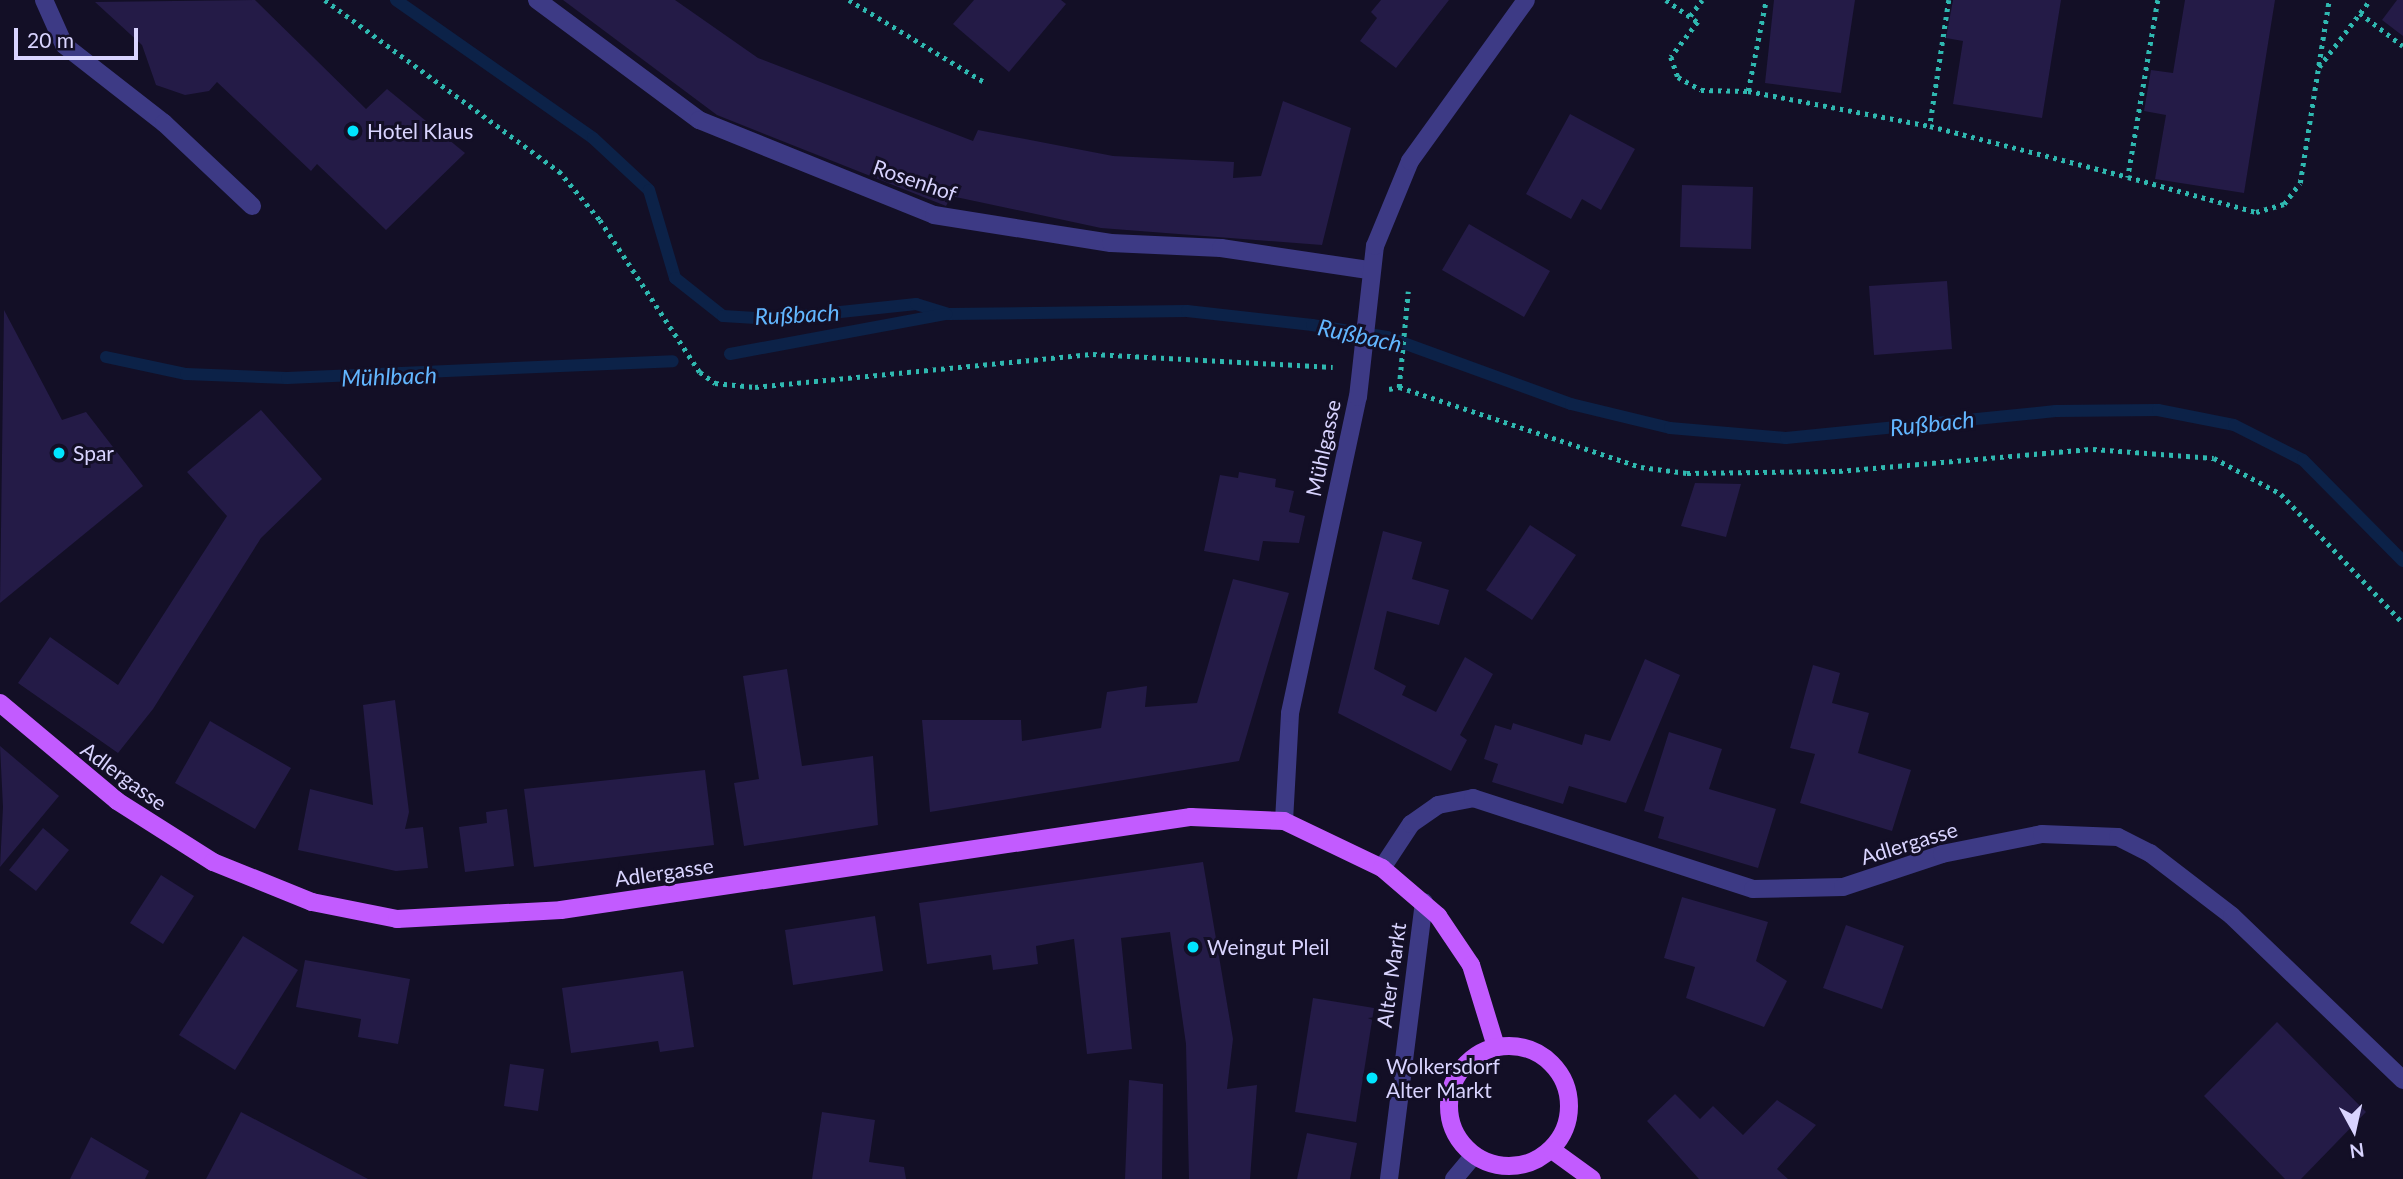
<!DOCTYPE html>
<html>
<head>
<meta charset="utf-8">
<style>
  body { margin:0 }
  #map { position:relative; width:2403px; height:1179px; overflow:hidden; background:#130f26; font-family:Lato,sans-serif }
  div>[style] { position:absolute }
  [style*='--x'] { left:calc(var(--x)*1px); top:calc(var(--y)*1px); width:calc(var(--w)*1px); rotate:calc(var(--a)*1deg) }
  .stream>* { height:12px; margin:-6px; padding:0 6px; transform-origin:6px; border-radius:6px; background:#0c2248 }
  .building>* { inset:0; background:#241b47 }
  .path>* { height:4.5px; margin-top:-2.25px; transform-origin:0; background:repeating-linear-gradient(90deg,#2fb8b0 0 3.5px,transparent 0 8.5px) }
  .minor>* { height:18px; margin:-9px; padding:0 9px; transform-origin:9px; border-radius:9px; background:#3d3a85 }
  .major>* { height:18px; margin:-9px; padding:0 9px; transform-origin:9px; border-radius:9px; background:#c25bff }
  .major>.ring { margin:-9px; padding:0; box-sizing:content-box; background:none; border:18px solid #c25bff; border-radius:50% }
  .dots>* { width:19px; height:19px; translate:-50% -50%; box-sizing:border-box; border:4px solid #130f26; border-radius:50% }
  span { translate:-50% -50%; white-space:nowrap; text-align:center; line-height:1.15; -webkit-text-stroke:6px #130f26; paint-order:stroke }
  .poi-label { font-size:21px; color:#d9d4ff }
  .left { translate:0 -50%; text-align:left }
  .street-label { font-size:21px; color:#d9d4ff }
  .water-label { font-size:23px; color:#62b6ff; font-style:italic }
  .north { position:absolute; left:2319px; top:1095px; width:70px; height:70px; -webkit-text-stroke:5px #130f26; paint-order:stroke; rotate:172deg; font-size:19px; font-weight:700; line-height:28px; text-align:center; color:#d9d4ff }
  .north::after { content:''; display:block; margin:auto; width:24px; height:32px; background:#d9d4ff; clip-path:polygon(50% 0,100% 100%,50% 72%,0 100%) }
  .scale { position:absolute; left:14px; top:28px; width:124px; height:32px; box-sizing:border-box; border:4px solid #d9d4ff; border-top:0; padding-left:9px; font-size:21px; line-height:24px; white-space:nowrap; color:#d9d4ff; -webkit-text-stroke:5px #130f26; paint-order:stroke }
</style>
</head>
<body>
<div id="map">
  <div class="stream">
    <div style="--x:396;--y:0;--w:241;--a:35"></div>
    <div style="--x:593;--y:138;--w:76;--a:42.9"></div>
    <div style="--x:649;--y:190;--w:92;--a:73.5"></div>
    <div style="--x:675;--y:278;--w:61;--a:38.4"></div>
    <div style="--x:723;--y:316;--w:51;--a:3.4"></div>
    <div style="--x:774;--y:319;--w:143;--a:-6"></div>
    <div style="--x:916;--y:304;--w:34;--a:17"></div>
    <div style="--x:949;--y:314;--w:238;--a:-0.7"></div>
    <div style="--x:1187;--y:311;--w:126;--a:6.4"></div>
    <div style="--x:1312;--y:325;--w:76;--a:9.1"></div>
    <div style="--x:1387;--y:337;--w:196;--a:20"></div>
    <div style="--x:1571;--y:404;--w:102;--a:13.6"></div>
    <div style="--x:1670;--y:428;--w:116;--a:4.9"></div>
    <div style="--x:1786;--y:438;--w:271;--a:-5.7"></div>
    <div style="--x:2056;--y:411;--w:102;--a:-0.6"></div>
    <div style="--x:2158;--y:410;--w:77;--a:11.2"></div>
    <div style="--x:2234;--y:425;--w:77;--a:26.9"></div>
    <div style="--x:2303;--y:460;--w:142;--a:45.3"></div>
    <div style="--x:730;--y:354;--w:220;--a:-10.5"></div>
    <div style="--x:106;--y:357;--w:82;--a:12"></div>
    <div style="--x:186;--y:374;--w:101;--a:2.3"></div>
    <div style="--x:287;--y:378;--w:386;--a:-2.5"></div>
  </div>
  <div class="building">
    <div style="clip-path:polygon(255px 0,366px 109px,387px 89px,465px 153px,386px 230px,317px 164px,311px 171px,217px 82px,209px 91px,185px 95px,156px 85px,142px 45px,95px 2px)"></div>
    <div style="clip-path:polygon(563px 0,675px 0,758px 58px,973px 141px,978px 130px,1113px 156px,1234px 162px,1233px 178px,1261px 176px,1283px 101px,1351px 128px,1322px 245px,1101px 228px,951px 196px,946px 206px,717px 115px)"></div>
    <div style="clip-path:polygon(974px 0,1061px 0,1066px 4px,1009px 72px,953px 24px)"></div>
    <div style="clip-path:polygon(1381px 0,1449px 0,1396px 68px,1360px 41px,1377px 18px,1371px 12px)"></div>
    <div style="clip-path:polygon(1774px 0,1855px 0,1841px 93px,1765px 83px)"></div>
    <div style="clip-path:polygon(1953px 0,2061px 0,2042px 118px,1953px 104px,1963px 41px,1946px 38px)"></div>
    <div style="clip-path:polygon(2185px 0,2275px 0,2244px 193px,2155px 179px,2166px 115px,2144px 111px,2151px 70px,2173px 73px)"></div>
    <div style="clip-path:polygon(2397px 0,2403px 0,2403px 36px,2382px 20px)"></div>
    <div style="clip-path:polygon(1570px 114px,1635px 149px,1601px 210px,1582px 199px,1571px 219px,1526px 194px)"></div>
    <div style="clip-path:polygon(1682px 185px,1753px 187px,1751px 249px,1680px 247px)"></div>
    <div style="clip-path:polygon(1469px 224px,1550px 271px,1524px 317px,1442px 270px)"></div>
    <div style="clip-path:polygon(1947px 281px,1952px 349px,1874px 355px,1869px 286px)"></div>
    <div style="clip-path:polygon(4px 310px,62px 420px,86px 412px,143px 486px,0 603px)"></div>
    <div style="clip-path:polygon(261px 410px,322px 479px,261px 538px,153px 709px,118px 753px,18px 683px,50px 637px,118px 685px,227px 516px,187px 472px)"></div>
    <div style="clip-path:polygon(1239px 472px,1276px 479px,1275px 487px,1294px 491px,1289px 512px,1305px 516px,1299px 543px,1263px 541px,1259px 561px,1204px 551px,1220px 475px,1238px 478px)"></div>
    <div style="clip-path:polygon(1695px 483px,1741px 484px,1726px 537px,1681px 526px)"></div>
    <div style="clip-path:polygon(1530px 525px,1576px 555px,1532px 620px,1486px 590px)"></div>
    <div style="clip-path:polygon(1383px 531px,1422px 542px,1412px 579px,1449px 590px,1439px 625px,1387px 611px,1374px 669px,1406px 686px,1402px 695px,1436px 712px,1465px 657px,1493px 674px,1460px 735px,1467px 740px,1451px 771px,1338px 713px)"></div>
    <div style="clip-path:polygon(1233px 579px,1289px 593px,1239px 761px,930px 812px,922px 720px,1021px 720px,1022px 741px,1101px 728px,1107px 692px,1147px 686px,1145px 707px,1197px 703px)"></div>
    <div style="clip-path:polygon(1645px 659px,1680px 675px,1626px 803px,1569px 786px,1563px 804px,1492px 782px,1498px 764px,1484px 759px,1495px 725px,1511px 730px,1513px 723px,1582px 745px,1585px 734px,1610px 741px)"></div>
    <div style="clip-path:polygon(1813px 665px,1840px 673px,1832px 703px,1869px 713px,1858px 753px,1911px 770px,1892px 831px,1800px 803px,1815px 754px,1790px 748px)"></div>
    <div style="clip-path:polygon(787px 669px,802px 766px,873px 756px,878px 825px,744px 846px,734px 783px,759px 779px,743px 676px)"></div>
    <div style="clip-path:polygon(395px 700px,409px 812px,405px 829px,423px 827px,428px 868px,396px 871px,298px 850px,310px 789px,373px 805px,363px 705px)"></div>
    <div style="clip-path:polygon(210px 721px,291px 768px,255px 829px,175px 783px)"></div>
    <div style="clip-path:polygon(1669px 732px,1722px 749px,1709px 789px,1776px 809px,1758px 868px,1658px 838px,1664px 817px,1644px 811px)"></div>
    <div style="clip-path:polygon(0 746px,59px 796px,0 867px,3px 807px)"></div>
    <div style="clip-path:polygon(705px 770px,714px 845px,534px 867px,524px 789px)"></div>
    <div style="clip-path:polygon(507px 809px,514px 866px,465px 872px,459px 827px,487px 823px,486px 812px)"></div>
    <div style="clip-path:polygon(43px 828px,69px 850px,36px 891px,9px 870px)"></div>
    <div style="clip-path:polygon(1203px 862px,1233px 1039px,1227px 1089px,1257px 1085px,1250px 1179px,1189px 1179px,1186px 1044px,1170px 932px,1121px 938px,1132px 1049px,1087px 1054px,1074px 939px,1036px 946px,1038px 964px,993px 970px,991px 955px,927px 964px,919px 903px)"></div>
    <div style="clip-path:polygon(161px 875px,194px 896px,163px 944px,130px 923px)"></div>
    <div style="clip-path:polygon(1682px 897px,1768px 922px,1756px 961px,1787px 981px,1764px 1027px,1686px 998px,1695px 967px,1664px 958px)"></div>
    <div style="clip-path:polygon(875px 916px,883px 971px,793px 985px,785px 930px)"></div>
    <div style="clip-path:polygon(1846px 925px,1904px 946px,1882px 1009px,1823px 988px)"></div>
    <div style="clip-path:polygon(243px 936px,298px 970px,235px 1070px,179px 1035px)"></div>
    <div style="clip-path:polygon(305px 960px,410px 979px,398px 1044px,358px 1037px,361px 1019px,296px 1007px)"></div>
    <div style="clip-path:polygon(683px 971px,694px 1047px,660px 1052px,658px 1041px,571px 1053px,562px 988px)"></div>
    <div style="clip-path:polygon(1313px 998px,1374px 1008px,1356px 1122px,1295px 1112px)"></div>
    <div style="clip-path:polygon(2277px 1022px,2366px 1112px,2301px 1179px,2285px 1179px,2204px 1096px)"></div>
    <div style="clip-path:polygon(510px 1064px,544px 1069px,538px 1111px,504px 1106px)"></div>
    <div style="clip-path:polygon(1129px 1080px,1163px 1084px,1162px 1179px,1125px 1179px)"></div>
    <div style="clip-path:polygon(1675px 1094px,1700px 1119px,1713px 1106px,1743px 1135px,1777px 1100px,1816px 1125px,1777px 1169px,1788px 1179px,1699px 1179px,1647px 1121px)"></div>
    <div style="clip-path:polygon(241px 1112px,368px 1179px,206px 1179px)"></div>
    <div style="clip-path:polygon(822px 1112px,875px 1120px,869px 1162px,904px 1167px,906px 1179px,812px 1179px)"></div>
    <div style="clip-path:polygon(1307px 1133px,1357px 1143px,1350px 1179px,1297px 1179px)"></div>
    <div style="clip-path:polygon(91px 1137px,149px 1171px,145px 1179px,70px 1179px)"></div>
  </div>
  <div class="path">
    <div style="--x:325;--y:0;--w:290;--a:36.2"></div>
    <div style="--x:559;--y:171;--w:64;--a:50.1"></div>
    <div style="--x:600;--y:220;--w:182;--a:56.7"></div>
    <div style="--x:700;--y:372;--w:19;--a:36"></div>
    <div style="--x:715;--y:383;--w:40;--a:5.7"></div>
    <div style="--x:755;--y:387;--w:340;--a:-5.6"></div>
    <div style="--x:1093;--y:354;--w:240;--a:3.1"></div>
    <div style="--x:849;--y:0;--w:157;--a:31.2"></div>
    <div style="--x:1666;--y:0;--w:39;--a:35"></div>
    <div style="--x:1698;--y:22;--w:44;--a:127.6"></div>
    <div style="--x:1671;--y:57;--w:21;--a:71"></div>
    <div style="--x:1678;--y:77;--w:26;--a:29"></div>
    <div style="--x:1701;--y:90;--w:47;--a:1.2"></div>
    <div style="--x:1748;--y:91;--w:185;--a:10.9"></div>
    <div style="--x:1949;--y:0;--w:127;--a:98.6"></div>
    <div style="--x:1930;--y:126;--w:204;--a:14.4"></div>
    <div style="--x:2158;--y:0;--w:180;--a:99.6"></div>
    <div style="--x:2128;--y:177;--w:133;--a:15.3"></div>
    <div style="--x:2256;--y:212;--w:29;--a:-16"></div>
    <div style="--x:2284;--y:204;--w:26;--a:-53"></div>
    <div style="--x:2300;--y:183;--w:185;--a:-81"></div>
    <div style="--x:2360;--y:13;--w:54;--a:37.5"></div>
    <div style="--x:1690;--y:16;--w:20;--a:-53"></div>
    <div style="--x:2319;--y:67;--w:84;--a:-52.7"></div>
    <div style="--x:1748;--y:91;--w:93;--a:-78.8"></div>
    <div style="--x:1399;--y:387;--w:96;--a:-84.6"></div>
    <div style="--x:1389;--y:389;--w:10;--a:-11"></div>
    <div style="--x:1399;--y:387;--w:255;--a:18.3"></div>
    <div style="--x:1641;--y:467;--w:46;--a:7.4"></div>
    <div style="--x:1687;--y:473;--w:152;--a:-0.8"></div>
    <div style="--x:1839;--y:471;--w:255;--a:-5"></div>
    <div style="--x:2093;--y:449;--w:121;--a:4.3"></div>
    <div style="--x:2214;--y:458;--w:76;--a:28.2"></div>
    <div style="--x:2281;--y:494;--w:178;--a:46.6"></div>
  </div>
  <div class="minor">
    <div style="--x:44;--y:0;--w:49;--a:66"></div>
    <div style="--x:64;--y:45;--w:127;--a:38"></div>
    <div style="--x:164;--y:123;--w:121;--a:43.3"></div>
    <div style="--x:537;--y:0;--w:202;--a:36.5"></div>
    <div style="--x:699;--y:120;--w:253;--a:22"></div>
    <div style="--x:934;--y:215;--w:179;--a:9"></div>
    <div style="--x:1111;--y:243;--w:110;--a:2.6"></div>
    <div style="--x:1221;--y:248;--w:149;--a:8.5"></div>
    <div style="--x:1284;--y:821;--w:108;--a:-86.8"></div>
    <div style="--x:1290;--y:713;--w:323;--a:-77.9"></div>
    <div style="--x:1358;--y:397;--w:152;--a:-83.6"></div>
    <div style="--x:1375;--y:246;--w:92;--a:-67.6"></div>
    <div style="--x:1410;--y:161;--w:198;--a:-54.2"></div>
    <div style="--x:1382;--y:868;--w:53;--a:-56.6"></div>
    <div style="--x:1411;--y:824;--w:33;--a:-35"></div>
    <div style="--x:1438;--y:805;--w:36;--a:-11"></div>
    <div style="--x:1473;--y:798;--w:294;--a:18"></div>
    <div style="--x:1753;--y:889;--w:90;--a:-1.3"></div>
    <div style="--x:1843;--y:887;--w:104;--a:-18.4"></div>
    <div style="--x:1942;--y:854;--w:102;--a:-11.3"></div>
    <div style="--x:2042;--y:834;--w:76;--a:2.3"></div>
    <div style="--x:2118;--y:837;--w:36;--a:27"></div>
    <div style="--x:2150;--y:853;--w:103;--a:37.5"></div>
    <div style="--x:2232;--y:916;--w:237;--a:43.8"></div>
    <div style="--x:1389;--y:1179;--w:279;--a:-82.8"></div>
    <div style="--x:1454;--y:1179;--w:31;--a:-50"></div>
  </div>
  <div class="major">
    <div style="--x:0;--y:703;--w:153;--a:39.9"></div>
    <div style="--x:117;--y:801;--w:114;--a:32.4"></div>
    <div style="--x:213;--y:862;--w:107;--a:22"></div>
    <div style="--x:312;--y:902;--w:87;--a:11.3"></div>
    <div style="--x:397;--y:919;--w:164;--a:-3.1"></div>
    <div style="--x:561;--y:910;--w:637;--a:-8.4"></div>
    <div style="--x:1191;--y:817;--w:93;--a:2.5"></div>
    <div style="--x:1284;--y:821;--w:109;--a:25.6"></div>
    <div style="--x:1382;--y:868;--w:74;--a:40.6"></div>
    <div style="--x:1438;--y:916;--w:59;--a:56"></div>
    <div style="--x:1471;--y:965;--w:86;--a:73"></div>
    <div class="ring" style="left:1449px;top:1046px;width:102px;height:102px"></div>
    <div style="--x:1552;--y:1150;--w:49;--a:35.9"></div>
  </div>
  <div class="dots">
    <div style="left:353px;top:131px;background:#00e5ff"></div>
    <div style="left:59px;top:453px;background:#00e5ff"></div>
    <div style="left:1193px;top:947px;background:#00e5ff"></div>
    <div style="left:1372px;top:1078px;background:#00e5ff"></div>
  </div>
  <div class="poi-label">
    <span class="left" style="left:367px;top:131px">Hotel Klaus</span>
    <span class="left" style="left:73px;top:453px">Spar</span>
    <span class="left" style="left:1207px;top:947px">Weingut Pleil</span>
    <span class="left" style="left:1386px;top:1078px">Wolkersdorf<br>Alter Markt</span>
  </div>
  <div class="street-label">
    <span style="left:915px;top:180px;rotate:19deg">Rosenhof</span>
    <span style="left:1323px;top:448px;rotate:-78deg">Mühlgasse</span>
    <span style="left:124px;top:776px;rotate:36deg">Adlergasse</span>
    <span style="left:1909px;top:843px;rotate:-17deg">Adlergasse</span>
    <span style="left:664px;top:872px;rotate:-8deg">Adlergasse</span>
    <span style="left:1391px;top:975px;rotate:-82deg">Alter Markt</span>
  </div>
  <div class="water-label">
    <span style="left:797px;top:314px;rotate:-3deg">Rußbach</span>
    <span style="left:1360px;top:335px;rotate:12deg">Rußbach</span>
    <span style="left:389px;top:376px;rotate:-2deg">Mühlbach</span>
    <span style="left:1932px;top:423px;rotate:-6deg">Rußbach</span>
  </div>
  <div class="north">N</div>
  <div class="scale">20 m</div>
</div>
</body>
</html>
